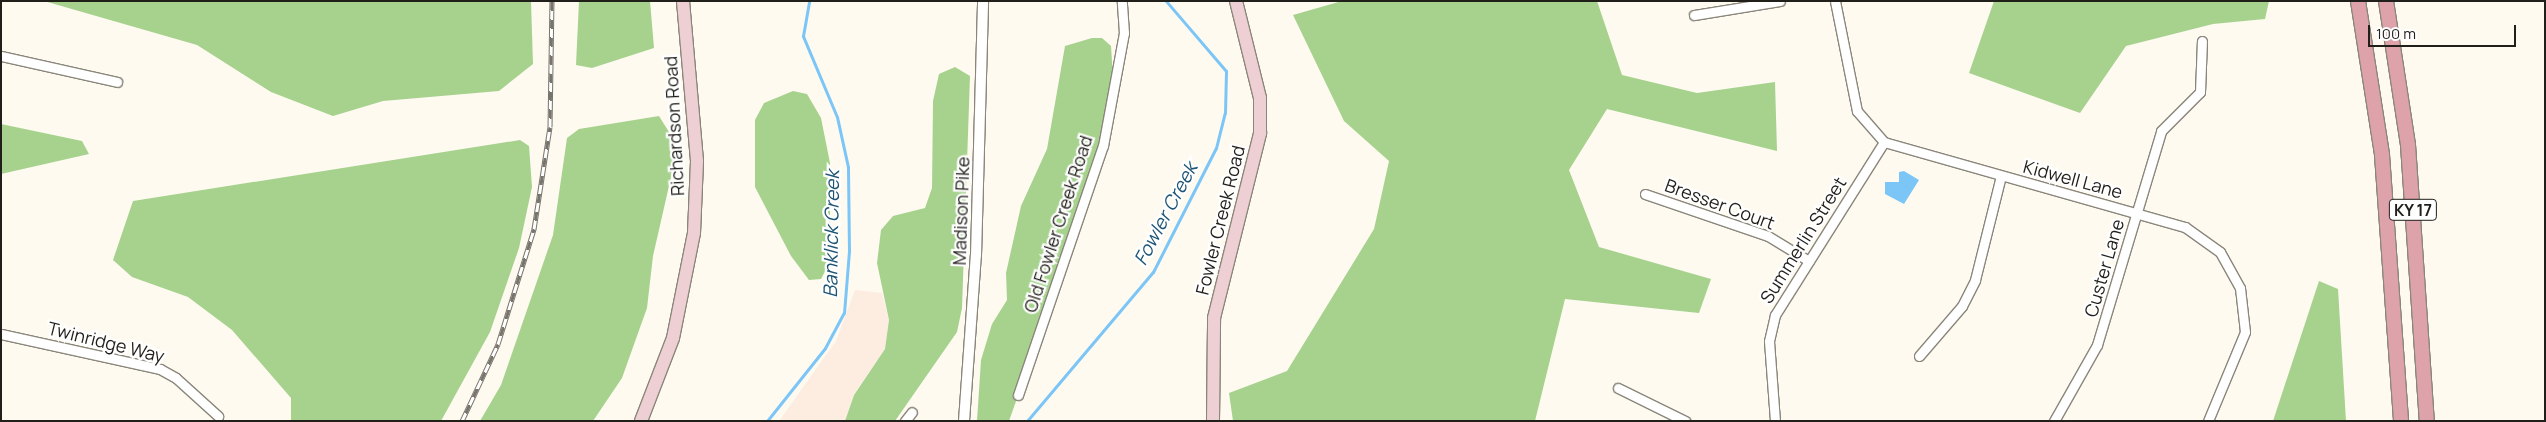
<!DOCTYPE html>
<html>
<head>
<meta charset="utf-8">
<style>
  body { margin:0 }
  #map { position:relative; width:2546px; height:422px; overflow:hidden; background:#fefaf0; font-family:Manrope,sans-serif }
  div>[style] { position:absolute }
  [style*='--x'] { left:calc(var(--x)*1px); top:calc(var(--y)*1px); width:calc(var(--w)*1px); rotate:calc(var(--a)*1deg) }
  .industrial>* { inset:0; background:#fdede1 }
  .forest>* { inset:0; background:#a6d28e }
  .water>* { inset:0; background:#7cc5f7 }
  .stream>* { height:3px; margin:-1.5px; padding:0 1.5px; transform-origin:1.5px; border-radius:1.5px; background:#7cc5f7 }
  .roads { filter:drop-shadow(1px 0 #8a867b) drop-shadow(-1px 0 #8a867b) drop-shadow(0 1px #8a867b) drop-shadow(0 -1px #8a867b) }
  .minor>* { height:9px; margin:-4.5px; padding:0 4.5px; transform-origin:4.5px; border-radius:4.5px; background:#fff }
  .tertiary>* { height:10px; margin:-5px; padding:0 5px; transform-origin:5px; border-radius:5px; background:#fff }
  .secondary>* { height:12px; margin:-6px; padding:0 6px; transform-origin:6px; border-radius:6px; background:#eed0d4 }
  .primary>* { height:14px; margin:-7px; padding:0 7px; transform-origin:7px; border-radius:7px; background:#dda2aa }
  .rail>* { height:5px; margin-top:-2.5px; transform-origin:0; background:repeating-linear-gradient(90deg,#fff 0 9px,#77746d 0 18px); box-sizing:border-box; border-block:1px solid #77746d }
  span { translate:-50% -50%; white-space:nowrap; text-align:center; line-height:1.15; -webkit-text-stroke:4.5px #fff; paint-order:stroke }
  .shield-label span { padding:1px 4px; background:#fff; border:1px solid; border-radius:4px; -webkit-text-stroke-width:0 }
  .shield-label { font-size:16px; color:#211f1a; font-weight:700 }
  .street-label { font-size:18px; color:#211f1a }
  .water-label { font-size:19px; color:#1e5476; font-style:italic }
  .frame { position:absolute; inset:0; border:2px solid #211f1a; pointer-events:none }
  .scale { position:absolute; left:2368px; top:25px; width:148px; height:22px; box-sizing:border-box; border:2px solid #211f1a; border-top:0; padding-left:6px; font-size:15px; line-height:18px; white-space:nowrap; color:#211f1a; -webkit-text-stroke:4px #fff; paint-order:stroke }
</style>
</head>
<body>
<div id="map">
  <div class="industrial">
    <div style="clip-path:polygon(855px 290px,882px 293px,889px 320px,885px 349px,854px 394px,845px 421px,779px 421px,836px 341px)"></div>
  </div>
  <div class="forest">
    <div style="clip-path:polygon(44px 1px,531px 1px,533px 64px,499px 91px,383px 101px,333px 116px,271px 92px,197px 45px)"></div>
    <div style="clip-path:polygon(579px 1px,650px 1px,654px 48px,592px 68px,576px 65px)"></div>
    <div style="clip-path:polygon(1342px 1px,1597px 1px,1622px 75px,1697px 93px,1775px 82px,1777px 151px,1607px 109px,1569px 170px,1599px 247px,1711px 279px,1699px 313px,1565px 299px,1535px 421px,1233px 421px,1229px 393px,1287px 371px,1374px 229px,1389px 161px,1344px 121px,1293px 15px)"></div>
    <div style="clip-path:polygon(1994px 1px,2269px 1px,2265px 19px,2213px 24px,2126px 46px,2080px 113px,1969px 73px)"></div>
    <div style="clip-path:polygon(1092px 38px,1102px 38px,1111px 46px,1114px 93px,1070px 249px,1009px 421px,977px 421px,981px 360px,992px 324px,1007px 300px,1006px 273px,1021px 206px,1047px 149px,1065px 46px)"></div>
    <div style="clip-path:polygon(955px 67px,970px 76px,962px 308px,957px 332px,895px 421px,845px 421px,854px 395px,885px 349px,889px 320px,877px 263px,881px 230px,893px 216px,925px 208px,932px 188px,933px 101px,939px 74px)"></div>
    <div style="clip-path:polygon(793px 91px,807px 94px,821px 118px,830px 163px,830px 262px,821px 279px,809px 280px,791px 256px,755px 187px,755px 120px,764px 103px)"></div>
    <div style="clip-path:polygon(659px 116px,669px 132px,674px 164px,653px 256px,647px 308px,622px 378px,593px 421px,480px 421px,501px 385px,553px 235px,567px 138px,579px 129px)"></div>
    <div style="clip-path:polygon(1px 124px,82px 141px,89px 154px,1px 174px)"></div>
    <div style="clip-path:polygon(520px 140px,529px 146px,532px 187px,519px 248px,490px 332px,441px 421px,291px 421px,291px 398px,232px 330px,188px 297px,132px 277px,113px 260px,133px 201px)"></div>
    <div style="clip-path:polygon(2319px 281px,2338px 289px,2346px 421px,2273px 421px)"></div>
  </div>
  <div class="water">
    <div style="clip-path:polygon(1904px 171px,1919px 180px,1904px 204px,1885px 194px,1885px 182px,1899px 182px,1899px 172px)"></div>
  </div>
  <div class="stream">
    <div style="--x:767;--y:421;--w:93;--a:-51.5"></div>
    <div style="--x:825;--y:348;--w:40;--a:-62"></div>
    <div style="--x:844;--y:313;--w:62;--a:-85.4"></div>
    <div style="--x:849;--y:251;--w:84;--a:-90.7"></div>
    <div style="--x:848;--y:167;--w:51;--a:-102.4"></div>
    <div style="--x:837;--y:117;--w:88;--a:-112.8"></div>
    <div style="--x:803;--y:36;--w:36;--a:-80"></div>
    <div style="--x:1027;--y:421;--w:195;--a:-49.8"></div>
    <div style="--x:1153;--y:272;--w:139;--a:-63.1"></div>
    <div style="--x:1216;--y:148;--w:36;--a:-76"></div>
    <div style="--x:1225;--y:113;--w:42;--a:-88.6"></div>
    <div style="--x:1226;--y:71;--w:92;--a:-130.6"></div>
  </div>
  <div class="roads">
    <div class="minor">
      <div style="--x:1835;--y:1;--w:112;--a:78.7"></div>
      <div style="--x:1857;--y:111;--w:41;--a:48.9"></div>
      <div style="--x:1884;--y:142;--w:313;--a:15.8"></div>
      <div style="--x:2185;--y:227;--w:43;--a:35.5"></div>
      <div style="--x:2220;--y:252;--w:41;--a:60.9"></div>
      <div style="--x:2240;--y:288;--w:44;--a:83.5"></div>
      <div style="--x:2245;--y:332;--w:96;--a:112.6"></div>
      <div style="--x:1694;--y:15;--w:87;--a:-9.2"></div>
      <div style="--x:1;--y:56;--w:119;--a:12.6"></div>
      <div style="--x:1645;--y:194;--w:130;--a:18.9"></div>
      <div style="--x:1768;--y:236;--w:48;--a:31.4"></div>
      <div style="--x:1;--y:334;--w:163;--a:12.4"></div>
      <div style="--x:160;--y:369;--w:18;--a:29"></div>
      <div style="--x:176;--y:378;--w:57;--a:42.1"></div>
      <div style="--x:1919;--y:356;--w:66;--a:-49.3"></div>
      <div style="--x:1962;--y:306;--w:29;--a:-63"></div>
      <div style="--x:1975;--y:280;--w:107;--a:-76"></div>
      <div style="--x:1618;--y:388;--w:75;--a:26.2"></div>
      <div style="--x:1018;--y:395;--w:263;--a:-71.2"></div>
      <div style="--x:1103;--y:146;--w:115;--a:-79.5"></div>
      <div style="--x:1124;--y:33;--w:32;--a:-94"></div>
      <div style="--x:905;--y:421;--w:11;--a:-52"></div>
      <div style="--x:1775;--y:421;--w:80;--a:-94.3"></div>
      <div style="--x:1769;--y:341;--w:27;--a:-77"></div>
      <div style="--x:1775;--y:315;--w:204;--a:-57.8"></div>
      <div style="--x:2054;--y:421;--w:87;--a:-60.5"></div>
      <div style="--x:2097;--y:345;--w:223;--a:-73.3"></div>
      <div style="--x:2161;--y:131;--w:55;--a:-45"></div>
      <div style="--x:2200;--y:92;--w:51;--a:-87.8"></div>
    </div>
    <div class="tertiary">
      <div style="--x:964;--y:421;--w:166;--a:-85.9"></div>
      <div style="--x:976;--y:255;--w:254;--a:-88.4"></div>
    </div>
    <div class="secondary">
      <div style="--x:641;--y:421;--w:89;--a:-68.9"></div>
      <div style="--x:673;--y:338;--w:107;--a:-78.7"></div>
      <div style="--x:694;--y:233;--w:72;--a:-87.6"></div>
      <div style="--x:697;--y:161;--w:161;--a:-95"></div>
      <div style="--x:1213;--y:421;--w:103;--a:-89.4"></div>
      <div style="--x:1214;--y:318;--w:191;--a:-76"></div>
      <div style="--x:1260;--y:133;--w:35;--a:-90"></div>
      <div style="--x:1260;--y:98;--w:100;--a:-103.9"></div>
    </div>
    <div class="primary">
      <div style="--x:2358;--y:1;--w:156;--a:81.1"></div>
      <div style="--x:2382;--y:155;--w:267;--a:85.9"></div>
      <div style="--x:2386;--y:1;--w:146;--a:81.3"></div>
      <div style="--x:2408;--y:145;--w:277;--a:86.1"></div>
    </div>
  </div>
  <div class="rail">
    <div style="--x:462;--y:421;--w:85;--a:-64.9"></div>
    <div style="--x:498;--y:344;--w:121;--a:-72.6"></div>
    <div style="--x:534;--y:229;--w:103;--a:-81.1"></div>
    <div style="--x:550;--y:127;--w:126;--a:-89.1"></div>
  </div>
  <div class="shield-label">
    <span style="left:2413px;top:210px">KY 17</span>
  </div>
  <div class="street-label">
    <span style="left:674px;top:126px;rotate:-93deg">Richardson Road</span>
    <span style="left:2073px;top:179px;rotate:15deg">Kidwell Lane</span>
    <span style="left:1720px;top:204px;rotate:20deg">Bresser Court</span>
    <span style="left:961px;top:211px;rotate:-88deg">Madison Pike</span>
    <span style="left:1220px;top:220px;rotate:-76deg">Fowler Creek Road</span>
    <span style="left:1058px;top:224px;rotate:-72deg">Old Fowler Creek Road</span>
    <span style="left:1803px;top:240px;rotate:-58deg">Summerlin Street</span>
    <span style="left:2104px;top:268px;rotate:-74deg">Custer Lane</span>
    <span style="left:106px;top:342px;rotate:14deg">Twinridge Way</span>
  </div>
  <div class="water-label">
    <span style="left:1166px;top:214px;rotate:-62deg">Fowler Creek</span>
    <span style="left:832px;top:234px;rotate:-89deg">Banklick Creek</span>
  </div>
  <div class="frame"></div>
  <div class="scale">100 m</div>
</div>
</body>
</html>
